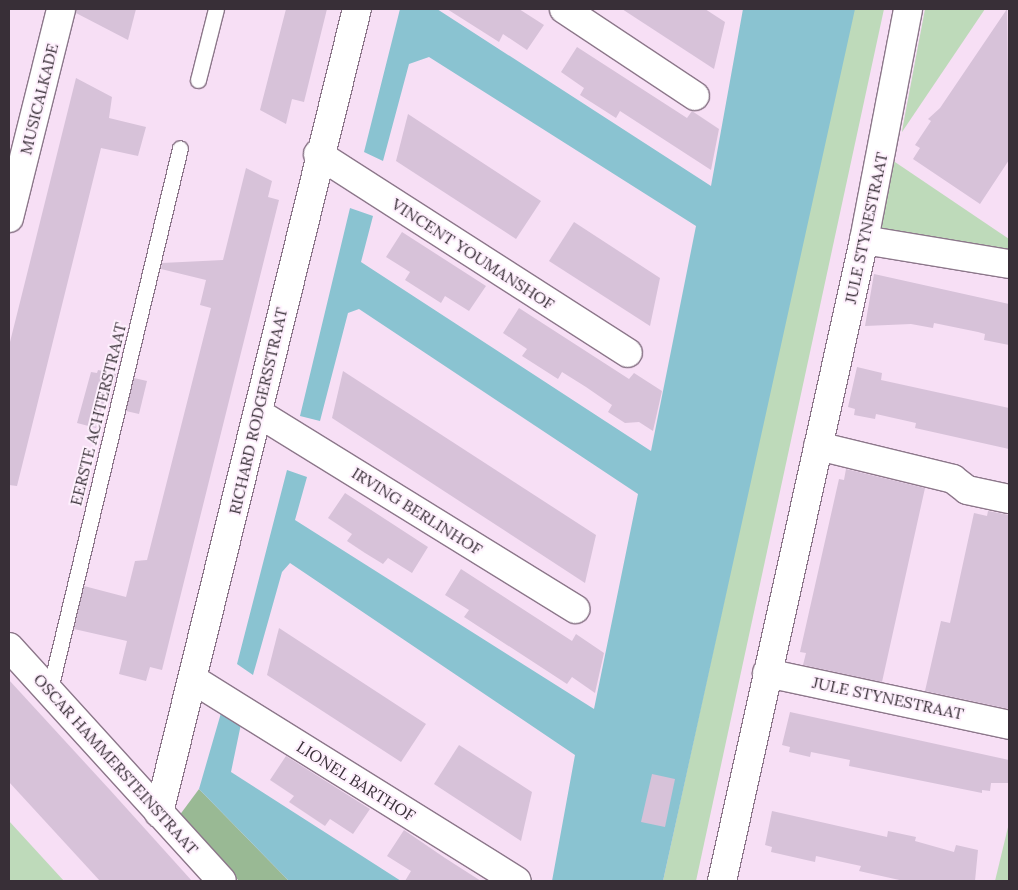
<!DOCTYPE html>
<html>
<head>
<meta charset="utf-8">
<style>
  body { margin:0 }
  #map { position:relative; width:1018px; height:890px; overflow:hidden; background:#f7dff5; font-family:Lora,serif }
  div>[style] { position:absolute }
  [style*='--x'] { left:calc(var(--x)*1px); top:calc(var(--y)*1px); width:calc(var(--w)*1px); rotate:calc(var(--a)*1deg) }
  .green>* { inset:0; background:#bedaba }
  .forest>* { inset:0; background:#99b994 }
  .water>* { inset:0; background:#8ac3d1 }
  .building>* { inset:0; background:#d7c2d9 }
  .roads { filter:drop-shadow(1px 0 #8c778a) drop-shadow(-1px 0 #8c778a) drop-shadow(0 1px #8c778a) drop-shadow(0 -1px #8c778a) }
  .lane>* { height:15px; margin:-7.5px; padding:0 7.5px; transform-origin:7.5px; border-radius:7.5px; background:#fff }
  .street>* { height:28px; margin:-14px; padding:0 14px; transform-origin:14px; border-radius:14px; background:#fff }
  span { translate:-50% -50%; white-space:nowrap; text-align:center; line-height:1.15; -webkit-text-stroke:4px #fef0fd; paint-order:stroke }
  .street-label { font-size:16px; color:#382f37 }
  .frame { position:absolute; inset:0; border:10px solid #382f37; pointer-events:none }
</style>
</head>
<body>
<div id="map">
  <div class="green">
    <div style="clip-path:polygon(853px 9px,884px 9px,696px 881px,663px 881px)"></div>
    <div style="clip-path:polygon(925px 9px,985px 9px,902px 132px,902px 131px)"></div>
    <div style="clip-path:polygon(892px 160px,1009px 239px,1009px 255px,881px 229px)"></div>
    <div style="clip-path:polygon(9px 821px,64px 881px,9px 881px)"></div>
    <div style="clip-path:polygon(1009px 823px,1009px 881px,995px 881px)"></div>
  </div>
  <div class="forest">
    <div style="clip-path:polygon(199px 789px,289px 881px,239px 881px,179px 816px)"></div>
  </div>
  <div class="water">
    <div style="clip-path:polygon(400px 9px,437px 9px,711px 186px,743px 9px,855px 9px,663px 881px,552px 881px,575px 755px,290px 563px,282px 572px,253px 675px,237px 664px,287px 470px,307px 477px,295px 520px,594px 709px,638px 494px,359px 309px,348px 313px,320px 421px,300px 416px,350px 208px,373px 216px,361px 262px,651px 451px,696px 226px,429px 57px,409px 64px,383px 161px,364px 152px)"></div>
    <div style="clip-path:polygon(221px 713px,241px 724px,231px 772px,401px 881px,289px 881px,199px 789px)"></div>
  </div>
  <div class="building">
    <div style="clip-path:polygon(76px 9px,136px 9px,128px 40px,76px 13px)"></div>
    <div style="clip-path:polygon(286px 9px,327px 9px,304px 102px,292px 99px,286px 124px,260px 110px)"></div>
    <div style="clip-path:polygon(447px 9px,519px 9px,544px 25px,527px 50px,503px 34px,499px 42px)"></div>
    <div style="clip-path:polygon(622px 9px,705px 9px,725px 22px,714px 69px)"></div>
    <div style="clip-path:polygon(1007px 9px,1009px 160px,980px 204px,913px 159px,920px 148px,915px 145px,931px 121px,928px 119px,940px 108px)"></div>
    <div style="clip-path:polygon(577px 47px,687px 118px,692px 111px,719px 129px,711px 170px,620px 111px,616px 118px,580px 95px,584px 88px,561px 72px)"></div>
    <div style="clip-path:polygon(76px 78px,112px 97px,109px 118px,146px 127px,138px 156px,101px 148px,17px 486px,9px 485px,9px 346px)"></div>
    <div style="clip-path:polygon(408px 114px,541px 201px,516px 239px,396px 161px)"></div>
    <div style="clip-path:polygon(246px 168px,272px 181px,268px 197px,279px 200px,162px 670px,150px 667px,146px 681px,119px 674px,127px 641px,74px 629px,84px 586px,126px 597px,135px 561px,147px 560px,211px 308px,200px 305px,206px 280px,161px 269px,162px 263px,223px 260px)"></div>
    <div style="clip-path:polygon(574px 222px,660px 278px,650px 326px,549px 261px)"></div>
    <div style="clip-path:polygon(402px 232px,486px 286px,469px 311px,445px 296px,441px 303px,405px 280px,410px 272px,386px 257px)"></div>
    <div style="clip-path:polygon(874px 274px,1009px 304px,1009px 345px,984px 340px,985px 334px,978px 332px,934px 323px,933px 328px,911px 324px,865px 326px)"></div>
    <div style="clip-path:polygon(519px 308px,629px 379px,634px 373px,662px 391px,653px 431px,639px 422px,625px 423px,608px 412px,612px 405px,586px 387px,562px 372px,558px 379px,522px 356px,527px 349px,503px 333px)"></div>
    <div style="clip-path:polygon(857px 367px,882px 373px,881px 380px,1009px 408px,1009px 449px,915px 428px,916px 423px,876px 414px,875px 419px,854px 415px,855px 409px,848px 407px)"></div>
    <div style="clip-path:polygon(98px 370px,116px 374px,108px 407px,102px 406px,96px 428px,77px 423px,91px 372px,97px 373px)"></div>
    <div style="clip-path:polygon(343px 371px,596px 535px,585px 583px,332px 418px)"></div>
    <div style="clip-path:polygon(134px 378px,147px 381px,139px 414px,126px 411px)"></div>
    <div style="clip-path:polygon(846px 469px,925px 488px,882px 682px,803px 665px,806px 653px,800px 652px,839px 479px,844px 480px)"></div>
    <div style="clip-path:polygon(345px 493px,428px 547px,412px 573px,388px 558px,383px 564px,365px 553px,347px 541px,352px 534px,328px 518px)"></div>
    <div style="clip-path:polygon(988px 511px,1009px 515px,1009px 709px,925px 691px,941px 621px,950px 623px,974px 513px,987px 516px)"></div>
    <div style="clip-path:polygon(461px 569px,572px 641px,576px 634px,604px 653px,595px 693px,572px 677px,567px 684px,464px 617px,469px 610px,445px 595px)"></div>
    <div style="clip-path:polygon(279px 628px,426px 724px,401px 762px,267px 675px)"></div>
    <div style="clip-path:polygon(9px 680px,110px 790px,192px 881px,100px 881px,9px 782px)"></div>
    <div style="clip-path:polygon(790px 712px,1009px 760px,1009px 783px,991px 783px,990px 791px,982px 790px,982px 793px,849px 766px,850px 760px,811px 752px,810px 757px,789px 752px,790px 747px,782px 745px)"></div>
    <div style="clip-path:polygon(459px 745px,532px 792px,521px 841px,434px 784px)"></div>
    <div style="clip-path:polygon(286px 756px,370px 809px,353px 834px,330px 819px,325px 826px,289px 802px,294px 796px,270px 780px)"></div>
    <div style="clip-path:polygon(652px 774px,675px 779px,665px 827px,641px 822px)"></div>
    <div style="clip-path:polygon(772px 811px,887px 837px,888px 831px,916px 837px,915px 841px,954px 852px,956px 845px,978px 850px,975px 881px,904px 881px,859px 871px,861px 866px,838px 861px,816px 856px,815px 862px,771px 852px,772px 847px,765px 845px)"></div>
    <div style="clip-path:polygon(404px 830px,445px 858px,481px 881px,405px 881px,411px 871px,387px 856px)"></div>
  </div>
  <div class="roads">
    <div class="lane">
      <div style="--x:198;--y:80;--w:73;--a:-75.8"></div>
      <div style="--x:50;--y:689;--w:556;--a:-76.49"></div>
    </div>
    <div class="street">
      <div style="--x:564;--y:9;--w:157;--a:33.6"></div>
      <div style="--x:318;--y:154;--w:368;--a:32.7"></div>
      <div style="--x:9;--y:218;--w:215;--a:-76"></div>
      <div style="--x:864;--y:240;--w:147;--a:9.4"></div>
      <div style="--x:258;--y:413;--w:373;--a:31.7"></div>
      <div style="--x:818;--y:446;--w:139;--a:13.7"></div>
      <div style="--x:953;--y:479;--w:18;--a:38"></div>
      <div style="--x:967;--y:490;--w:43;--a:12.1"></div>
      <div style="--x:9;--y:647;--w:316;--a:47.7"></div>
      <div style="--x:767;--y:673;--w:248;--a:12.1"></div>
      <div style="--x:194;--y:680;--w:380;--a:31.9"></div>
      <div style="--x:159;--y:813;--w:828;--a:-76.17"></div>
      <div style="--x:722;--y:881;--w:657;--a:-77.51"></div>
      <div style="--x:864;--y:240;--w:235;--a:-79.2"></div>
    </div>
  </div>
  <div class="street-label">
    <span style="left:39px;top:99px;rotate:-76deg">MUSICALKADE</span>
    <span style="left:866px;top:228px;rotate:-78deg">JULE STYNESTRAAT</span>
    <span style="left:473px;top:254px;rotate:33deg">VINCENT YOUMANSHOF</span>
    <span style="left:258px;top:411px;rotate:-77deg">RICHARD RODGERSSTRAAT</span>
    <span style="left:98px;top:414px;rotate:-76deg">EERSTE ACHTERSTRAAT</span>
    <span style="left:417px;top:511px;rotate:32deg">IRVING BERLINHOF</span>
    <span style="left:888px;top:698px;rotate:12deg">JULE STYNESTRAAT</span>
    <span style="left:116px;top:764px;rotate:48deg">OSCAR HAMMERSTEINSTRAAT</span>
    <span style="left:356px;top:781px;rotate:32deg">LIONEL BARTHOF</span>
  </div>
  <div class="frame"></div>
</div>
</body>
</html>
